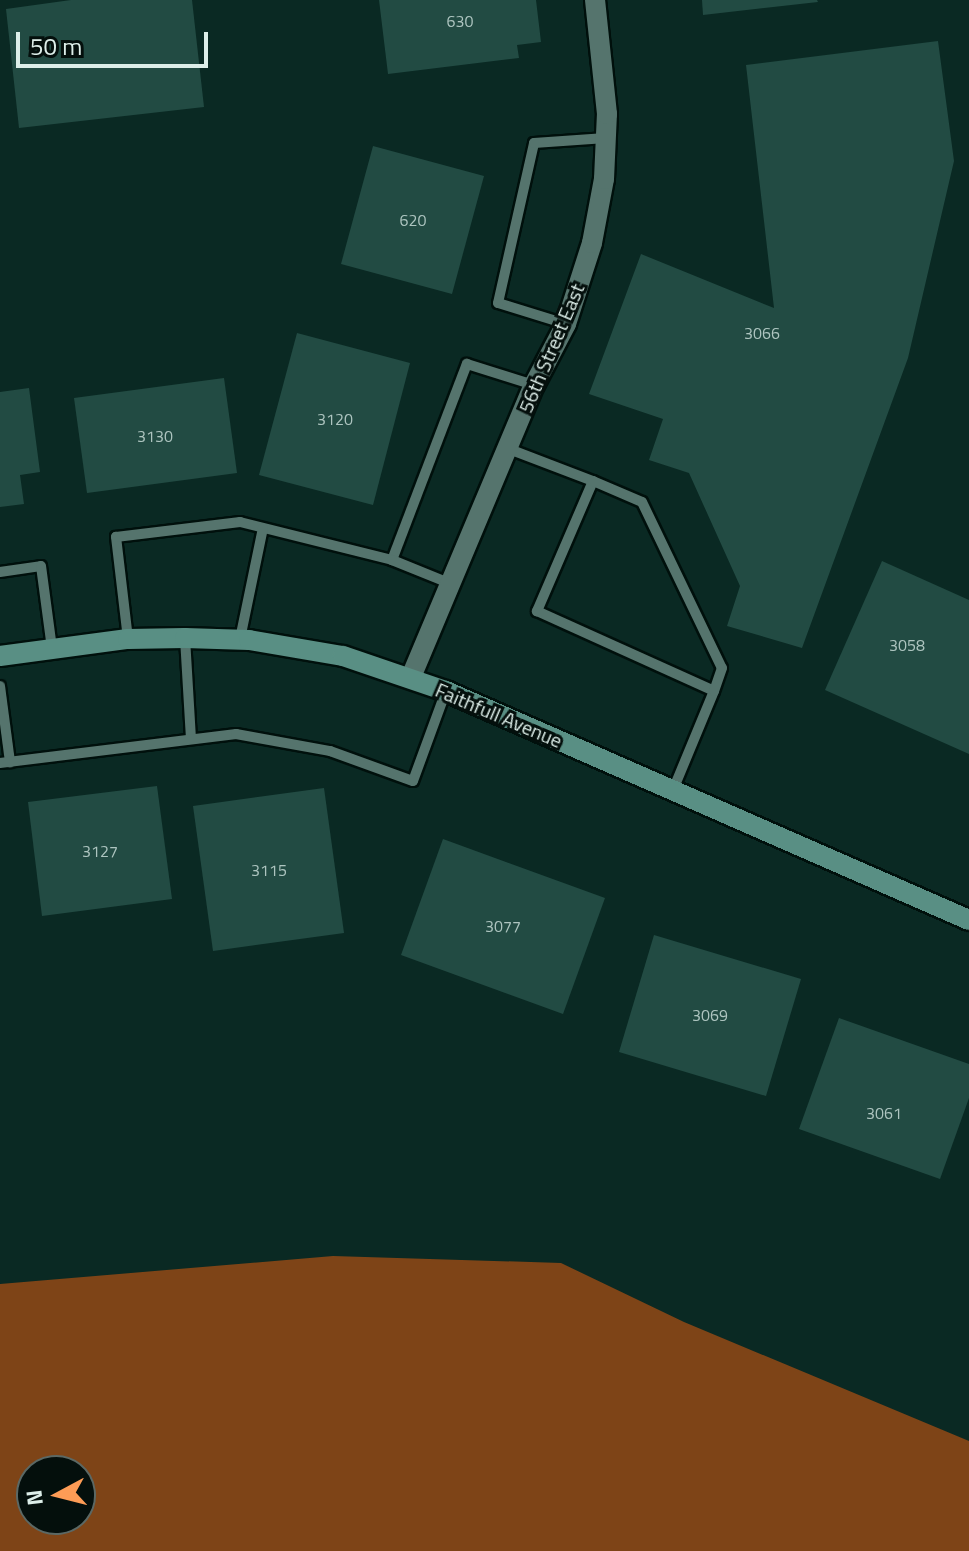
<!DOCTYPE html>
<html>
<head>
<meta charset="utf-8">
<style>
  body { margin:0 }
  #map { position:relative; width:969px; height:1551px; overflow:hidden; background:#0a2923; font-family:"Titillium Web",sans-serif }
  div>[style] { position:absolute }
  [style*='--x'] { left:calc(var(--x)*1px); top:calc(var(--y)*1px); width:calc(var(--w)*1px); rotate:calc(var(--a)*1deg) }
  .water>* { inset:0; background:#7e4417 }
  .building>* { inset:0; background:#224b43 }
  .roads { filter:drop-shadow(2px 0 #00100c) drop-shadow(-2px 0 #00100c) drop-shadow(0 2px #00100c) drop-shadow(0 -2px #00100c) }
  .lane>* { height:10px; margin:-5px; padding:0 5px; transform-origin:5px; border-radius:5px; background:#55746d }
  .street>* { height:20px; margin:-10px; padding:0 10px; transform-origin:10px; border-radius:10px; background:#55746d }
  .secondary>* { height:20px; margin:-10px; padding:0 10px; transform-origin:10px; border-radius:10px; background:#598f84 }
  span { translate:-50% -50%; white-space:nowrap; text-align:center; line-height:1.15; -webkit-text-stroke:6px #040f0c; paint-order:stroke }
  .number-label { font-size:16px; color:#aec5c0 }
  .number-label span { -webkit-text-stroke-width:0 }
  .street-label { font-size:20px; color:#ddeee9 }
  .north { position:absolute; left:16px; top:1455px; width:80px; height:80px; box-sizing:border-box; background:#040f0c; border:2px solid #5b6864; border-radius:50%; rotate:263deg; font-size:22px; font-weight:700; line-height:32px; text-align:center; color:#ddeee9 }
  .north::after { content:''; display:block; margin:auto; width:28px; height:36px; background:#fd9c56; clip-path:polygon(50% 0,100% 100%,50% 72%,0 100%) }
  .scale { position:absolute; left:16px; top:32px; width:192px; height:36px; box-sizing:border-box; border:4px solid #ddeee9; border-top:0; padding-left:10px; font-size:24px; line-height:28px; white-space:nowrap; color:#ddeee9; -webkit-text-stroke:6px #040f0c; paint-order:stroke }
</style>
</head>
<body>
<div id="map">
  <div class="water">
    <div style="clip-path:polygon(evenodd,333px 1256px,561px 1263px,684px 1322px,969px 1441px,969px 1551px,0 1551px,0 1284px,333px 1256px,32px 1471px,80px 1471px,80px 1519px,32px 1519px,32px 1471px)"></div>
  </div>
  <div class="building">
    <div style="clip-path:polygon(71px 0,192px 0,204px 107px,19px 128px,6px 9px)"></div>
    <div style="clip-path:polygon(379px 0,536px 0,541px 42px,517px 45px,519px 58px,388px 74px)"></div>
    <div style="clip-path:polygon(702px 0,817px 0,818px 2px,703px 15px)"></div>
    <div style="clip-path:polygon(938px 41px,954px 161px,908px 358px,802px 648px,727px 626px,740px 586px,689px 473px,649px 460px,663px 419px,589px 394px,641px 254px,774px 308px,746px 65px)"></div>
    <div style="clip-path:polygon(373px 146px,484px 176px,452px 294px,341px 264px)"></div>
    <div style="clip-path:polygon(297px 333px,410px 363px,373px 505px,259px 475px)"></div>
    <div style="clip-path:polygon(224px 378px,237px 473px,87px 493px,74px 398px)"></div>
    <div style="clip-path:polygon(29px 388px,40px 472px,20px 475px,24px 504px,0 507px,0 392px)"></div>
    <div style="clip-path:polygon(882px 561px,969px 600px,969px 754px,825px 690px)"></div>
    <div style="clip-path:polygon(157px 786px,172px 899px,42px 916px,28px 802px)"></div>
    <div style="clip-path:polygon(324px 788px,344px 933px,213px 951px,193px 806px)"></div>
    <div style="clip-path:polygon(443px 839px,605px 898px,563px 1014px,401px 955px)"></div>
    <div style="clip-path:polygon(654px 935px,801px 979px,766px 1096px,619px 1052px)"></div>
    <div style="clip-path:polygon(839px 1018px,969px 1064px,969px 1098px,940px 1179px,799px 1129px)"></div>
  </div>
  <div class="roads">
    <div class="lane">
      <div style="--x:566;--y:324;--w:71;--a:-162.8"></div>
      <div style="--x:498;--y:303;--w:164;--a:-77.3"></div>
      <div style="--x:534;--y:143;--w:72;--a:-4"></div>
      <div style="--x:509;--y:449;--w:90;--a:20.9"></div>
      <div style="--x:593;--y:481;--w:142;--a:113.3"></div>
      <div style="--x:537;--y:611;--w:194;--a:24.3"></div>
      <div style="--x:714;--y:691;--w:107;--a:112.5"></div>
      <div style="--x:593;--y:481;--w:53;--a:23.2"></div>
      <div style="--x:642;--y:502;--w:184;--a:64.3"></div>
      <div style="--x:722;--y:668;--w:24;--a:109"></div>
      <div style="--x:392;--y:560;--w:210;--a:-69.1"></div>
      <div style="--x:467;--y:364;--w:70;--a:17.4"></div>
      <div style="--x:0;--y:572;--w:41;--a:-8.3"></div>
      <div style="--x:41;--y:566;--w:83;--a:82.4"></div>
      <div style="--x:185;--y:638;--w:101;--a:86.6"></div>
      <div style="--x:128;--y:639;--w:103;--a:-96.7"></div>
      <div style="--x:116;--y:537;--w:125;--a:-6.9"></div>
      <div style="--x:240;--y:522;--w:157;--a:14"></div>
      <div style="--x:392;--y:560;--w:61;--a:22"></div>
      <div style="--x:240;--y:639;--w:113;--a:-78.3"></div>
      <div style="--x:0;--y:686;--w:77;--a:82.5"></div>
      <div style="--x:0;--y:763;--w:238;--a:-7"></div>
      <div style="--x:236;--y:734;--w:96;--a:10.3"></div>
      <div style="--x:330;--y:751;--w:88;--a:19.9"></div>
      <div style="--x:413;--y:781;--w:96;--a:-69.9"></div>
    </div>
    <div class="street">
      <div style="--x:411;--y:677;--w:317;--a:-67.2"></div>
      <div style="--x:534;--y:385;--w:69;--a:-62.3"></div>
      <div style="--x:566;--y:324;--w:85;--a:-72.2"></div>
      <div style="--x:592;--y:243;--w:65;--a:-79.4"></div>
      <div style="--x:604;--y:179;--w:65;--a:-87.4"></div>
      <div style="--x:607;--y:114;--w:115;--a:-96"></div>
    </div>
    <div class="secondary">
      <div style="--x:0;--y:656;--w:129;--a:-7.6"></div>
      <div style="--x:128;--y:639;--w:57;--a:-1"></div>
      <div style="--x:185;--y:638;--w:64;--a:1.8"></div>
      <div style="--x:249;--y:640;--w:95;--a:9.7"></div>
      <div style="--x:343;--y:656;--w:109;--a:18.8"></div>
      <div style="--x:446;--y:691;--w:571;--a:23.65"></div>
    </div>
  </div>
  <div class="number-label">
    <span style="left:460px;top:21px">630</span>
    <span style="left:413px;top:220px">620</span>
    <span style="left:762px;top:333px">3066</span>
    <span style="left:335px;top:419px">3120</span>
    <span style="left:155px;top:436px">3130</span>
    <span style="left:907px;top:645px">3058</span>
    <span style="left:100px;top:851px">3127</span>
    <span style="left:269px;top:870px">3115</span>
    <span style="left:503px;top:926px">3077</span>
    <span style="left:710px;top:1015px">3069</span>
    <span style="left:884px;top:1113px">3061</span>
  </div>
  <div class="street-label">
    <span style="left:551px;top:348px;rotate:-67deg">56th Street East</span>
    <span style="left:499px;top:715px;rotate:23deg">Faithfull Avenue</span>
  </div>
  <div class="north">N</div>
  <div class="scale">50 m</div>
</div>
</body>
</html>
